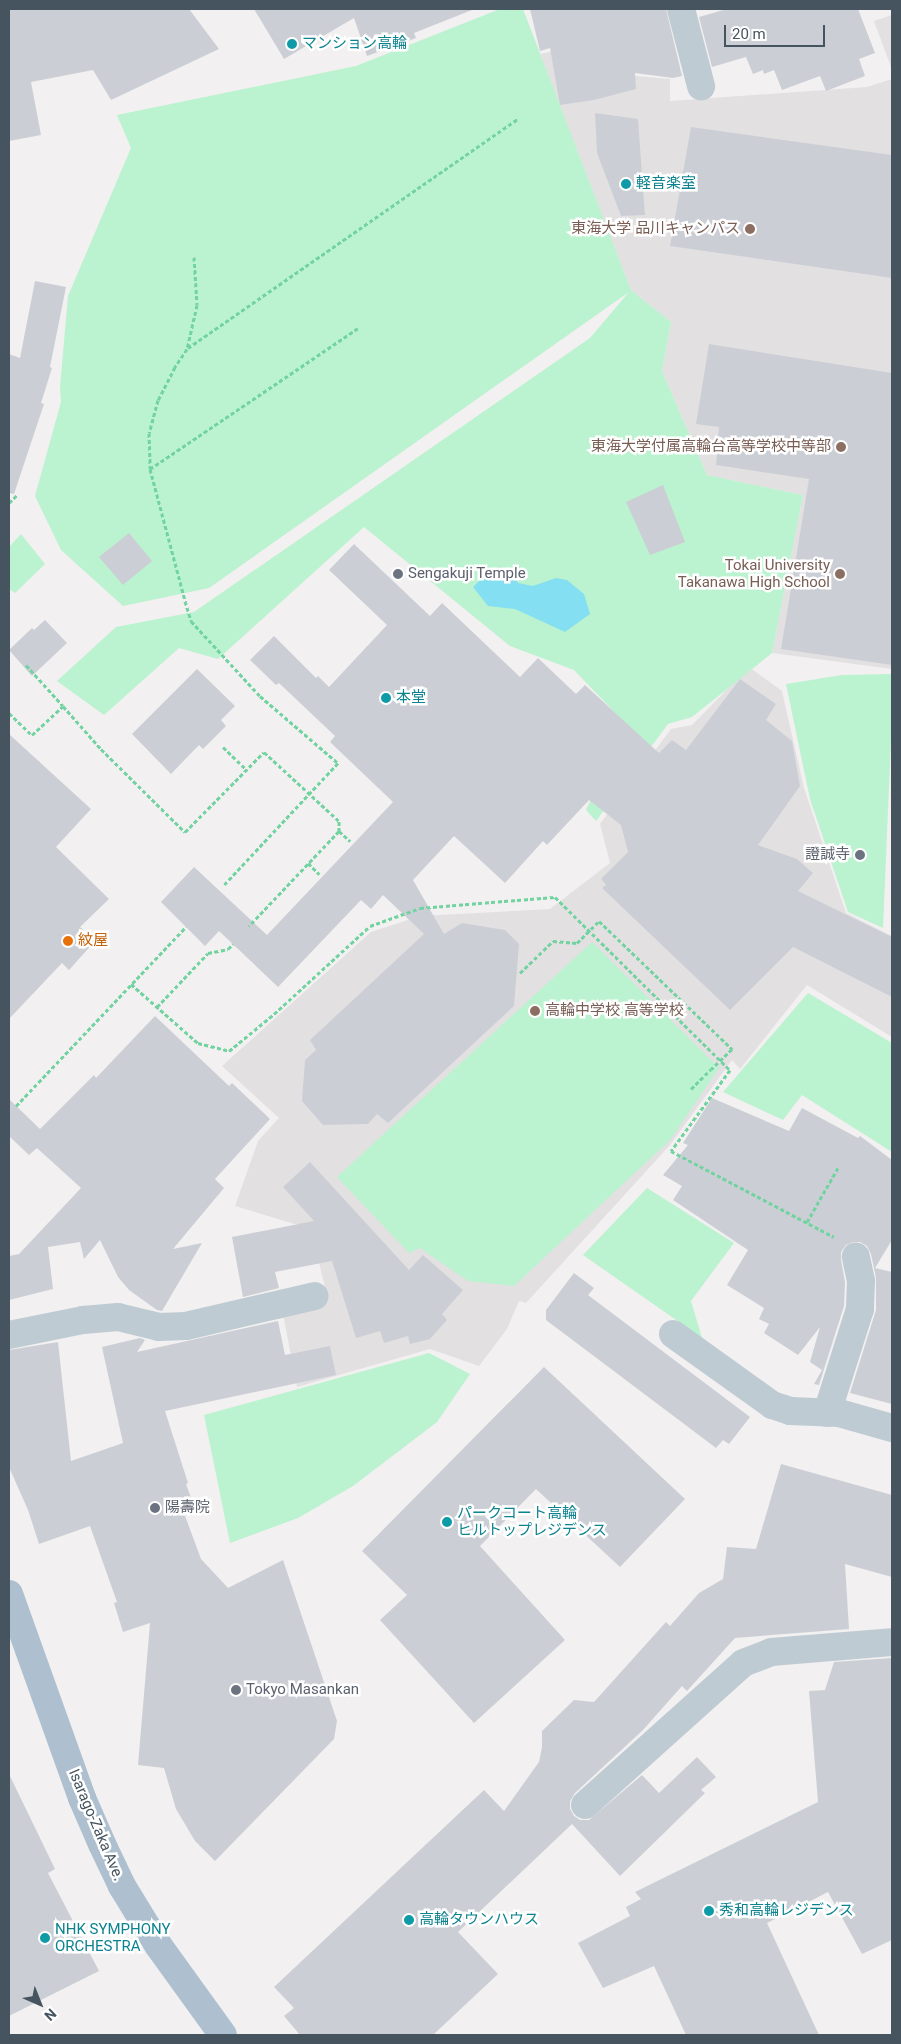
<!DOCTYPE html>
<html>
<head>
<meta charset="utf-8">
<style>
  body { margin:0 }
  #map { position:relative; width:901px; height:2044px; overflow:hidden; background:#f2f0f0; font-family:Roboto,"Noto Sans JP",sans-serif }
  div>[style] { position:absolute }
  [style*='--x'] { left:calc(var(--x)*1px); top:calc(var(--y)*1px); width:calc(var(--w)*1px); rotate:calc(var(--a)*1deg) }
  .education>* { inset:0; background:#e3e0e2 }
  .green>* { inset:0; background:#bbf2cf }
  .water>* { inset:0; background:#85dff2 }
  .building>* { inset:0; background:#cbcfd5 }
  .path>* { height:3px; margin-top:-1.5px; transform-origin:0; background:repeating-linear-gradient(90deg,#71d3a0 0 4px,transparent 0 6.5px) }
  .minor>* { height:28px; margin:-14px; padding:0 14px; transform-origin:14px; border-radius:14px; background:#bfcbd3 }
  .major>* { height:28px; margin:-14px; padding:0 14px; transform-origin:14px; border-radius:14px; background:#aec0d0 }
  .path-bridge>* { height:3px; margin-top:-1.5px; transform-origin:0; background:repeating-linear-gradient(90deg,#71d3a0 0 4px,transparent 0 6.5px) }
  .dots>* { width:14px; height:14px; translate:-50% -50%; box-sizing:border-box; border:2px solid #fff; border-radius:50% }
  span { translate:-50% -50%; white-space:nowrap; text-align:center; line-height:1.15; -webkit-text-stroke:5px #fff; paint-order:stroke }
  .culture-label { font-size:15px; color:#0d838f }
  .left { translate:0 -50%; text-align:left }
  .education-label { font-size:15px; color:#785e54 }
  .right { translate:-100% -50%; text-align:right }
  .worship-label { font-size:15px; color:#5b616d }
  .food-label { font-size:15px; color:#c56008 }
  .street-label { font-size:15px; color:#46545f }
  .frame { position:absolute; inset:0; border:10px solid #46545f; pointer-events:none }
  .north { position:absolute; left:15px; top:1979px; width:50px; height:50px; -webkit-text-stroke:4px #fff; paint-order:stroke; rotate:136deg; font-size:14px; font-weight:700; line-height:20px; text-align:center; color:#46545f }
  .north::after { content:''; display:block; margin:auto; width:18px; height:22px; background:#46545f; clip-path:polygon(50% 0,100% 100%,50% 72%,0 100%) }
  .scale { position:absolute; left:724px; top:25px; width:101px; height:22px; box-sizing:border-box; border:2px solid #46545f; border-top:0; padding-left:6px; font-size:15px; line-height:18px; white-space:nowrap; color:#46545f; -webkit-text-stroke:4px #fff; paint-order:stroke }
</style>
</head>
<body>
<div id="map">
  <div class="education">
    <div style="clip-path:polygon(892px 15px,892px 70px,874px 21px)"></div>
    <div style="clip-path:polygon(594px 42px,601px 73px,670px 79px,670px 101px,867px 87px,892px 79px,892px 669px,772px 653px,803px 495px,707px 475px,662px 371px,671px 322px,631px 290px,540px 54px)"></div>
    <div style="clip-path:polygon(749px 667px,782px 691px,804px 788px,846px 913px,892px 936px,892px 1037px,807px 985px,740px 1069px,732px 1060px,670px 1145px,526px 1303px,519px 1301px,507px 1329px,479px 1366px,430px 1349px,297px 1387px,283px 1314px,328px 1300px,311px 1229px,235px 1206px,258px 1141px,279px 1118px,222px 1066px,371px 932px,420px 916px,550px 909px,610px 863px,600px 824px,671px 729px,692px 725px)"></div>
  </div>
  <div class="green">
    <div style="clip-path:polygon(500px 9px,523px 9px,631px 290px,671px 322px,662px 371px,707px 475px,803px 495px,772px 653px,692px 717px,668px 724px,596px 821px,586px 810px,627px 725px,574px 670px,510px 646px,364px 527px,218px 659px,179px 648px,104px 715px,57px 681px,116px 627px,194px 612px,590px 338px,629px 292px,209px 588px,123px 606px,61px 550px,35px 496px,61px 402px,60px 387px,68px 296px,131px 148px,117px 115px,356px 66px)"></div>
    <div style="clip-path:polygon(21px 534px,45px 564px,15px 593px,9px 589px,9px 547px)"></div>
    <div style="clip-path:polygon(892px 674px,892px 716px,883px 928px,848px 912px,810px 799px,786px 684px,842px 675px)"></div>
    <div style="clip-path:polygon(592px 942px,719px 1068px,670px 1140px,514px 1286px,468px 1281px,420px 1248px,409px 1253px,337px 1177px)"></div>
    <div style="clip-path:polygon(808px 993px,892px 1043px,892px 1152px,802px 1095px,783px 1120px,723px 1092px)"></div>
    <div style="clip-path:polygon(647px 1188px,734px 1243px,691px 1301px,702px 1338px,583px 1255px)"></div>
    <div style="clip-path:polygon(429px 1353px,470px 1374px,437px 1422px,353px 1486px,298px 1518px,230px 1543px,204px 1415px)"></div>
  </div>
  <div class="water">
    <div style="clip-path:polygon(514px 574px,518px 583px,533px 586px,556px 578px,567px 580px,584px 594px,590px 614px,565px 632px,515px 609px,488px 606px,473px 587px,485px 575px)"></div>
  </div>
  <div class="building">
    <div style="clip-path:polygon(9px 9px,189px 9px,219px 49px,111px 100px,93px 70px,31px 82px,41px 135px,9px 141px)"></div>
    <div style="clip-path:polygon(254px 9px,472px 9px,472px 10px,414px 33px,416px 38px,367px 56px,354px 18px,284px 59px)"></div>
    <div style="clip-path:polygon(530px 9px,666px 9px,682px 76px,673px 78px,635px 73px,636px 89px,594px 100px,560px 105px,550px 48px,540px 51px)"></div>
    <div style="clip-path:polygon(727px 9px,858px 9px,875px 53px,859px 59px,865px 76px,826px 91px,820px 76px,782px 90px,774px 70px,764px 74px,763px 70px,753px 74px,746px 57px,712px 67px,699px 17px)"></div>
    <div style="clip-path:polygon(595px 113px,638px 119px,645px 215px,621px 216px,597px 153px)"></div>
    <div style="clip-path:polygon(691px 127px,892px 155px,892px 278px,670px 246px)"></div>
    <div style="clip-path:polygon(35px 281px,66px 287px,50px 367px,52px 368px,41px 403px,44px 404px,14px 494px,9px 493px,9px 354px,20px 358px)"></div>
    <div style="clip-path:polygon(709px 344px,892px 373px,892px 665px,781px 649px,809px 479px,716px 465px,719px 427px,696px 424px)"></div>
    <div style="clip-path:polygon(663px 485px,685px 542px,650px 555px,626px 502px)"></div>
    <div style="clip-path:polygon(129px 533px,152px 561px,123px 585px,99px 557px)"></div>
    <div style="clip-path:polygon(354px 544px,430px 616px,442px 603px,520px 677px,538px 658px,576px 694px,585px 685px,659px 753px,672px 740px,686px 750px,740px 679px,776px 704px,766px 720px,792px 741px,800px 786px,758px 845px,797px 859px,813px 873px,798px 891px,892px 937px,892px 997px,793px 947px,730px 1010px,602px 888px,606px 885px,601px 879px,628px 852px,621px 825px,589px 800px,547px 845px,543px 841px,505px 883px,454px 836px,413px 880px,444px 934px,462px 923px,505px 930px,519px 944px,514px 1006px,388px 1123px,377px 1114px,368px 1124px,323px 1125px,302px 1101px,305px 1060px,316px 1050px,310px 1040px,424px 934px,383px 895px,371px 909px,361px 900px,278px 987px,219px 931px,205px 946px,161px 902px,194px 867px,267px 935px,393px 802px,330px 742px,335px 736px,279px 683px,276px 685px,250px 660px,274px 636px,316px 678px,318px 676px,329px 687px,387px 625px,329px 570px)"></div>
    <div style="clip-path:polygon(45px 620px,67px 643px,32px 676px,9px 650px,32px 628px,34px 630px)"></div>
    <div style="clip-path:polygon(197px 669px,235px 706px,221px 720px,226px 726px,203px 749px,199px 745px,171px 774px,132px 734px)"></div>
    <div style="clip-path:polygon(9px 734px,91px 809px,56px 847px,109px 899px,80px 927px,95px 941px,69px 970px,62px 963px,9px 1019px)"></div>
    <div style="clip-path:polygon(155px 1016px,229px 1086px,232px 1083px,270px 1119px,215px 1179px,224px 1188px,173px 1249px,202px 1243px,162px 1311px,157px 1310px,129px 1290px,118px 1277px,100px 1240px,84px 1259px,80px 1242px,48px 1247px,53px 1289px,9px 1300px,9px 1256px,19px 1254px,81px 1188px,37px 1148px,29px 1155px,9px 1136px,9px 1099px,40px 1129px,94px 1075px,96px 1078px)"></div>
    <div style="clip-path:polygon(712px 1098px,789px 1131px,802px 1108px,858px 1138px,860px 1136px,892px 1160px,892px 1240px,875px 1268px,892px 1272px,892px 1404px,850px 1393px,876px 1310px,876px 1278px,871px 1254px,867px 1246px,860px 1242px,853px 1242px,846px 1245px,841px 1252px,841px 1260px,845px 1282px,844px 1306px,819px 1385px,814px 1384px,822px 1370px,810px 1362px,820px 1327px,798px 1355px,764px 1333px,769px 1324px,759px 1319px,764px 1308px,727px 1285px,748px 1250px,673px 1200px,682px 1186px,663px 1175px,688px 1145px,683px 1143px)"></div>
    <div style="clip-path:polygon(310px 1162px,409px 1270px,423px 1255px,463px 1290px,442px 1314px,447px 1320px,430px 1339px,410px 1344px,408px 1336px,384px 1343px,380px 1331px,356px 1338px,332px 1261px,275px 1272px,279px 1288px,243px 1297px,232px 1237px,314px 1221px,283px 1187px)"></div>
    <div style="clip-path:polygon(574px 1273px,594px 1288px,588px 1295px,750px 1417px,729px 1444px,723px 1440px,716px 1448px,546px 1320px,546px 1310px)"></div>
    <div style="clip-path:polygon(278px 1321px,285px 1355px,330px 1346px,336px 1375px,165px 1411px,188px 1483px,186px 1484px,195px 1509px,184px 1513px,201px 1559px,228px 1588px,283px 1560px,337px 1721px,334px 1739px,215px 1861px,195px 1841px,176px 1809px,164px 1768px,138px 1765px,150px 1623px,123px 1632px,114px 1603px,117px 1602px,90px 1526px,39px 1544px,28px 1510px,9px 1467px,9px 1350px,58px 1342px,71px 1461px,123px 1443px,102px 1347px,140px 1338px,145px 1340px,137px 1352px)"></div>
    <div style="clip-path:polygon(544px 1367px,685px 1499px,620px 1567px,536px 1489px,480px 1546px,565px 1640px,474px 1723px,380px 1620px,407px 1595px,362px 1551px)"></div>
    <div style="clip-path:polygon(781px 1464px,892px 1495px,892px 1577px,845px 1564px,849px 1629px,735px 1638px,687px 1691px,682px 1686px,643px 1730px,575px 1793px,570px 1801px,570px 1809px,574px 1816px,580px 1820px,589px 1820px,642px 1775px,659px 1793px,697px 1757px,716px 1777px,701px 1790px,705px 1793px,620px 1876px,572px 1824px,458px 1932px,498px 1974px,433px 2035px,300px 2035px,284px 2016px,294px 2008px,274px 1987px,484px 1790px,504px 1811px,539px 1762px,542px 1747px,542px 1731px,574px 1700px,594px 1702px,666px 1622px,670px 1626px,699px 1593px,723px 1579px,727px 1547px,756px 1549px)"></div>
    <div style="clip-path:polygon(892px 1658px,892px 1940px,862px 1954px,828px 1892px,767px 1923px,819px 2035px,686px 2035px,654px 1966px,603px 1988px,578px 1943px,630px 1916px,626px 1907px,641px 1899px,635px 1892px,818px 1802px,809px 1691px,825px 1690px,834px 1662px)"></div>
    <div style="clip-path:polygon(9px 1774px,55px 1869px,48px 1873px,99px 1971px,9px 2016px)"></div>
  </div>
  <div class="path">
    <div style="--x:194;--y:257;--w:48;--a:86.4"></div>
    <div style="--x:197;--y:305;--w:45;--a:102.8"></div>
    <div style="--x:187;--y:349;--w:22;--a:124"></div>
    <div style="--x:175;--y:367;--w:37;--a:117"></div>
    <div style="--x:158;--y:400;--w:34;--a:105"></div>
    <div style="--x:149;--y:433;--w:36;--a:88"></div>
    <div style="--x:150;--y:469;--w:137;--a:75.1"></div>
    <div style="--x:185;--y:601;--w:21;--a:73"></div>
    <div style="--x:191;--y:621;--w:102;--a:47.4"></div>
    <div style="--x:260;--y:696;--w:103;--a:40.7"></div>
    <div style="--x:338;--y:763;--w:168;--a:133.1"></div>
    <div style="--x:188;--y:348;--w:401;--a:-34.8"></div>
    <div style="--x:150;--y:469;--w:251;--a:-34.1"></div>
    <div style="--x:9;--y:503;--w:11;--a:-45"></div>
    <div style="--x:26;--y:665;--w:55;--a:47.9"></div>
    <div style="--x:9;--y:713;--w:32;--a:44"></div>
    <div style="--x:32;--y:735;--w:42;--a:-43.1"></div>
    <div style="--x:63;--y:706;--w:57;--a:48.5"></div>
    <div style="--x:101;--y:749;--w:118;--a:44.7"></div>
    <div style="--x:185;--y:832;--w:112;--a:-45.4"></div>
    <div style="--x:264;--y:752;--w:102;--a:42.6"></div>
    <div style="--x:339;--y:821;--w:10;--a:90"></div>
    <div style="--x:339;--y:831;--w:131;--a:133.5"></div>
    <div style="--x:223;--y:747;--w:33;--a:44"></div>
    <div style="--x:339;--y:831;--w:15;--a:42"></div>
    <div style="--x:308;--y:863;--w:16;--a:45"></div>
    <div style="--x:131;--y:984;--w:89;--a:41.4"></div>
    <div style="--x:198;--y:1043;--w:32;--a:14"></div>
    <div style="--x:229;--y:1051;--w:58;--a:-39.4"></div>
    <div style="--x:274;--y:1014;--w:130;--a:-42.5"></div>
    <div style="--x:370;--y:926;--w:53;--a:-19.8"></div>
    <div style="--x:420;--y:908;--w:135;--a:-4.7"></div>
    <div style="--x:555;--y:897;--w:246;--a:44.7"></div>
    <div style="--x:730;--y:1070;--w:100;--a:126.1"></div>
    <div style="--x:671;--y:1151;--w:184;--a:27.8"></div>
    <div style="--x:157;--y:1007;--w:74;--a:-46.6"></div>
    <div style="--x:208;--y:953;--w:20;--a:-11"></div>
    <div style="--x:228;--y:949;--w:7;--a:-45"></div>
    <div style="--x:691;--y:1089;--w:28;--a:-45"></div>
    <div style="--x:16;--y:1106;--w:247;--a:-46.5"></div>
    <div style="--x:807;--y:1222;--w:64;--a:-60.3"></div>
  </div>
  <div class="minor">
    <div style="--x:681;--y:9;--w:80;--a:75.4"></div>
    <div style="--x:673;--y:1334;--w:122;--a:35.6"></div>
    <div style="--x:772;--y:1405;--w:19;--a:18"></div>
    <div style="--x:790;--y:1411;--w:49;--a:2.3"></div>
    <div style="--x:839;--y:1413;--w:55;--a:15.8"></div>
    <div style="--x:9;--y:1335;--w:76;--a:-11.5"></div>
    <div style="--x:83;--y:1320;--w:35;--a:-5"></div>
    <div style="--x:118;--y:1317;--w:42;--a:13.7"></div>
    <div style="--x:159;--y:1327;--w:27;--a:-2"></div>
    <div style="--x:186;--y:1326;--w:132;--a:-13.1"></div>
    <div style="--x:827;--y:1413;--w:109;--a:-72.4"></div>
    <div style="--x:860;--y:1309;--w:28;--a:-88"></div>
    <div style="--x:861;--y:1281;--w:25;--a:-102"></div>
    <div style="--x:585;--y:1805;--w:212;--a:-41.9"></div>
    <div style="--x:743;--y:1663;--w:30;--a:-21"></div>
    <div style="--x:771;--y:1652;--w:121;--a:-4.7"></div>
  </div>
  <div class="major">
    <div style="--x:9;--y:1594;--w:217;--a:70.3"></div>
    <div style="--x:82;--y:1798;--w:50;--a:66.5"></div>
    <div style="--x:102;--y:1844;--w:47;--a:64.5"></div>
    <div style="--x:122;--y:1886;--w:69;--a:58.6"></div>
    <div style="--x:158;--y:1945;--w:111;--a:54.2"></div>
  </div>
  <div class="path-bridge">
    <div style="--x:520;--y:973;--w:46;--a:-44.1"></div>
    <div style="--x:553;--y:941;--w:24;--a:5"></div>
    <div style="--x:577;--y:943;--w:31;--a:-45"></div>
    <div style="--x:599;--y:921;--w:185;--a:43.9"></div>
    <div style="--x:732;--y:1049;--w:29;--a:136"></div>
  </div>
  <div class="dots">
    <div style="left:292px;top:44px;background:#0f9aa8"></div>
    <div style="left:626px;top:184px;background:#0f9aa8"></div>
    <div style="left:750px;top:229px;background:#8d6e63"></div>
    <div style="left:841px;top:447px;background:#8d6e63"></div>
    <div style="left:398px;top:574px;background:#6b7280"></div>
    <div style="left:840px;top:574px;background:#8d6e63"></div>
    <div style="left:386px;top:698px;background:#0f9aa8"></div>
    <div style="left:860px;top:855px;background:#6b7280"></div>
    <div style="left:68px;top:941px;background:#e8710a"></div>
    <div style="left:535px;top:1011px;background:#8d6e63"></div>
    <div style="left:155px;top:1508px;background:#6b7280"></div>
    <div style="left:447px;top:1522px;background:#0f9aa8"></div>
    <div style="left:236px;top:1690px;background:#6b7280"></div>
    <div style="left:709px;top:1911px;background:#0f9aa8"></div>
    <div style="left:409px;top:1920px;background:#0f9aa8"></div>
    <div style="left:45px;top:1938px;background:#0f9aa8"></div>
  </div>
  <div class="culture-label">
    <span class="left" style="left:302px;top:44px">マンション高輪</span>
    <span class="left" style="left:636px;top:184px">軽音楽室</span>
    <span class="left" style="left:396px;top:698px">本堂</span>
    <span class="left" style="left:457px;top:1522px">パークコート高輪<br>ヒルトップレジデンス</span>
    <span class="left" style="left:719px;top:1911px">秀和高輪レジデンス</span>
    <span class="left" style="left:419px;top:1920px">高輪タウンハウス</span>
    <span class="left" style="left:55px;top:1938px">NHK SYMPHONY<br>ORCHESTRA</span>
  </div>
  <div class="education-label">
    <span class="right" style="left:740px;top:229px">東海大学 品川キャンパス</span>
    <span class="right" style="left:831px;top:447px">東海大学付属高輪台高等学校中等部</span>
    <span class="right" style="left:830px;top:574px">Tokai University<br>Takanawa High School</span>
    <span class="left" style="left:545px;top:1011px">高輪中学校 高等学校</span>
  </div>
  <div class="worship-label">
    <span class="left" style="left:408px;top:574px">Sengakuji Temple</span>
    <span class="right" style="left:850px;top:855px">證誠寺</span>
    <span class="left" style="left:165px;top:1508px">陽壽院</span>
    <span class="left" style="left:246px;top:1690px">Tokyo Masankan</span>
  </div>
  <div class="food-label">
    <span class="left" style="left:78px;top:941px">紋屋</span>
  </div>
  <div class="street-label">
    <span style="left:96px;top:1825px;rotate:67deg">Isarago-Zaka Ave.</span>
  </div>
  <div class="frame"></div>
  <div class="north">N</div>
  <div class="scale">20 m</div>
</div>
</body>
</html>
